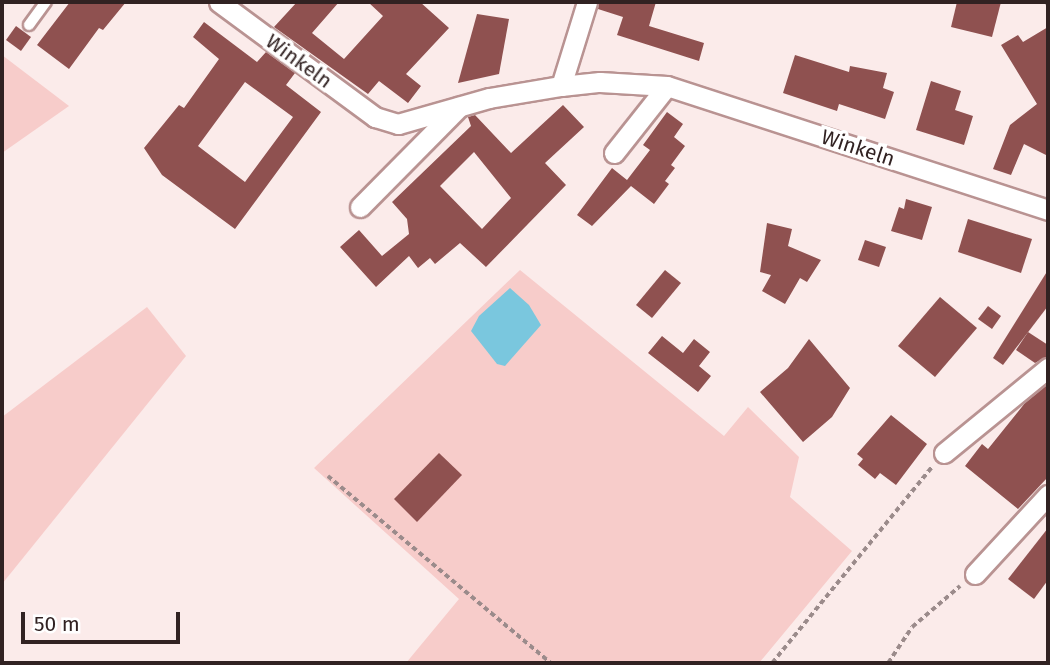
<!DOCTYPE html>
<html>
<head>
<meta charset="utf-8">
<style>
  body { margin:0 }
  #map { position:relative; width:1050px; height:665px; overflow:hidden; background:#fbebea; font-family:"Fira Sans",sans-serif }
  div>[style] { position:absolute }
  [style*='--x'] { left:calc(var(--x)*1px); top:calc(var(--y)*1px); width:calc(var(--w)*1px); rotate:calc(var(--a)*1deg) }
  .green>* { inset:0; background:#f7ccca }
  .water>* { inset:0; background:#7ac7de }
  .building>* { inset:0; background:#8f5150 }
  .path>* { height:3.5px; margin-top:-1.75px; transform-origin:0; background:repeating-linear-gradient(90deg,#9b8b8b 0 5px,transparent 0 8.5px) }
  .roads { filter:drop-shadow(2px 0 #b99392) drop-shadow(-2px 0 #b99392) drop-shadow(0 2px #b99392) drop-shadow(0 -2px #b99392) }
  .lane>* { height:10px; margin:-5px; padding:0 5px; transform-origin:5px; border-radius:5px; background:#fff }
  .street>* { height:19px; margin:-9.5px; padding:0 9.5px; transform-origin:9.5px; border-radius:9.5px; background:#fff }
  span { translate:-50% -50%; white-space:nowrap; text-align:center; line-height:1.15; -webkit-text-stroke:7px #fff; paint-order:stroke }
  .street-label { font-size:21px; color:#312222 }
  .frame { position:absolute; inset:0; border:4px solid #312222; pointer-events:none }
  .scale { position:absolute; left:21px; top:612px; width:159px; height:32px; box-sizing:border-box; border:4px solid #312222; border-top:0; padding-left:9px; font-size:21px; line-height:24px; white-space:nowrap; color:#312222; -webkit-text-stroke:5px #fff; paint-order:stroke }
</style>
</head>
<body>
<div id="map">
  <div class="green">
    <div style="clip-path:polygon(2px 55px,69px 106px,2px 153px)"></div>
    <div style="clip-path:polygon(520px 270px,724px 436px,748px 407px,799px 457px,790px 497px,852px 551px,759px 663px,406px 663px,459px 599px,314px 468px)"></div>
    <div style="clip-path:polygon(147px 307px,186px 356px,2px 584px,2px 417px)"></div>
  </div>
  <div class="water">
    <div style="clip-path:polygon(510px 288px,529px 305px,541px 325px,505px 366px,497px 364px,471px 331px,479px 316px)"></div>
  </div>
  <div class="building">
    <div style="clip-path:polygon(70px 2px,126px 2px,103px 30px,99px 28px,69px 69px,37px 45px)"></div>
    <div style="clip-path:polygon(297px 2px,339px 2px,312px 33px,344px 59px,383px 16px,368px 2px,420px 2px,449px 28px,406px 74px,421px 86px,408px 103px,379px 81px,368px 94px,274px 27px)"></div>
    <div style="clip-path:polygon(599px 2px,656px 2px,649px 26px,704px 43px,699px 61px,617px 35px,623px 17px,598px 9px)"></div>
    <div style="clip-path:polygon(957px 2px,1001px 2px,992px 37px,951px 27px)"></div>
    <div style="clip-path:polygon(477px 14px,509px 19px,499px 74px,458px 83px)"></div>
    <div style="clip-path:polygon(evenodd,204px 22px,257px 62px,266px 52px,295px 73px,286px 85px,321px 112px,235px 229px,162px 175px,144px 148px,179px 105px,184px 108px,219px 59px,193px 37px,204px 22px,245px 82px,293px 117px,245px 182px,198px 146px,245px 82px)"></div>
    <div style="clip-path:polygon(16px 26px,31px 37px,21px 51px,6px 40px)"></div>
    <div style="clip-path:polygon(1048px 27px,1048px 156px,1024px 144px,1011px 175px,993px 169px,1010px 125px,1037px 104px,1001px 45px,1018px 35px,1023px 42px)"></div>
    <div style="clip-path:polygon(795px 55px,849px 72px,850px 66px,887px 73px,883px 88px,894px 92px,885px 119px,839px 104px,837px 111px,783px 93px)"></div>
    <div style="clip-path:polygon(931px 81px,961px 91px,955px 110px,973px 116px,964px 145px,916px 130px)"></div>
    <div style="clip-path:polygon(evenodd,563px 105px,584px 127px,545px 163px,566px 185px,486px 267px,460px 243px,435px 264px,430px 258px,418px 268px,409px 256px,376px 287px,340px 247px,359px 230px,382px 256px,409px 234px,407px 219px,392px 202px,471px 126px,468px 117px,475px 115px,511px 153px,563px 105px,474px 152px,511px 198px,482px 229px,440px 186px,474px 152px)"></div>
    <div style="clip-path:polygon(667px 112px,683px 124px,674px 137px,685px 146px,671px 165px,675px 168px,665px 181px,669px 184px,654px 204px,631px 186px,592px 226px,577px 215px,612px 168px,627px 180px,650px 150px,643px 145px)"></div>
    <div style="clip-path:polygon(906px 199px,932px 207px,922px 240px,891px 231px,899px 207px,904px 209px)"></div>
    <div style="clip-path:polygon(968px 219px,1032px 239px,1021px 273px,958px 252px)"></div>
    <div style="clip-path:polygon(767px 223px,792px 229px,788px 246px,821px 260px,807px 282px,800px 278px,785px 304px,762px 291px,771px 275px,760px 272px)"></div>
    <div style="clip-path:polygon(865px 240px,886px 247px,879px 267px,858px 260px)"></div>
    <div style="clip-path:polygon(665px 270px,681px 283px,652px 318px,636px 305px)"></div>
    <div style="clip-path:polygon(1048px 270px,1048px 306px,1003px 365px,993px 358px)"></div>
    <div style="clip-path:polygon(940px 297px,977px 328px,935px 377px,898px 346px)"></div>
    <div style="clip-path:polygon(988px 306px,1001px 316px,992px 329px,978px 319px)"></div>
    <div style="clip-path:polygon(1028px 332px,1048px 345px,1048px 356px,1035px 363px,1016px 350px)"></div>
    <div style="clip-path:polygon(662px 336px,683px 353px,694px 339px,710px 352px,699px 366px,711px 376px,698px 392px,648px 353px)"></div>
    <div style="clip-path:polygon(809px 339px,850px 388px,832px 417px,803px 442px,760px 392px,788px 368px)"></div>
    <div style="clip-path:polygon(1048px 384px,1048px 477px,1018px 509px,965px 466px,982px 444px,988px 449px,1025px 403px)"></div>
    <div style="clip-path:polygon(891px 415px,927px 444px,896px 485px,880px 473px,875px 479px,858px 465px,863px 459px,857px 454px)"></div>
    <div style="clip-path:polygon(439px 453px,462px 475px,417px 522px,394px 499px)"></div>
    <div style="clip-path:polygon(1048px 528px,1048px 580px,1034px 599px,1008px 579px)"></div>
  </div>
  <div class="path">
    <div style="--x:1047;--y:2;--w:3;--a:72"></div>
    <div style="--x:328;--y:476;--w:291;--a:40"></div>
    <div style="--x:772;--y:663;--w:252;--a:-50.8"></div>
    <div style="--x:888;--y:663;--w:43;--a:-56.3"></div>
    <div style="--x:912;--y:627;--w:63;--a:-40.5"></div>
  </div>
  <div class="roads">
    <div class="lane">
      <div style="--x:29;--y:25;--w:29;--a:-54"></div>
    </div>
    <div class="street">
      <div style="--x:219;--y:2;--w:194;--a:36.4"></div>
      <div style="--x:375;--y:117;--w:24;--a:17"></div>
      <div style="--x:398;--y:124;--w:95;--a:-15.9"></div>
      <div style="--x:489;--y:98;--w:73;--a:-9.5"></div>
      <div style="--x:561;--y:86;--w:39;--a:-6"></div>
      <div style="--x:600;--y:82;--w:67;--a:3.4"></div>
      <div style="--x:667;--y:86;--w:401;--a:18"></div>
      <div style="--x:561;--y:86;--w:88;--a:-72.8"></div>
      <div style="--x:614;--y:153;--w:85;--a:-51.7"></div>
      <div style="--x:360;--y:207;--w:141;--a:-45.3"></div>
      <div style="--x:944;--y:453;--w:134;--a:-39.3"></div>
      <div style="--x:975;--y:574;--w:108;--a:-47.3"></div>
    </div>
  </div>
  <div class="street-label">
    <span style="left:299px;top:61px;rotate:36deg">Winkeln</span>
    <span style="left:858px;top:148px;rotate:18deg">Winkeln</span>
  </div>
  <div class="frame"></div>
  <div class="scale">50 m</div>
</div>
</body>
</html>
